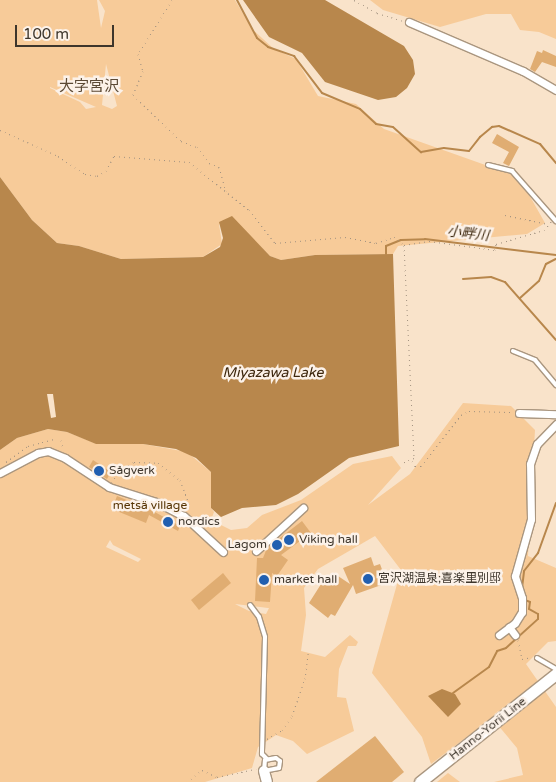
<!DOCTYPE html>
<html>
<head>
<meta charset="utf-8">
<style>
  body { margin:0 }
  #map { position:relative; width:556px; height:782px; overflow:hidden; background:#f9e3ca; font-family:"Varela Round","Noto Sans JP",sans-serif }
  div>[style] { position:absolute }
  [style*='--x'] { left:calc(var(--x)*1px); top:calc(var(--y)*1px); width:calc(var(--w)*1px); rotate:calc(var(--a)*1deg) }
  .green>* { inset:0; background:#f7cb99 }
  .water>* { inset:0; background:#b8874c }
  .pier>* { inset:0; background:#f9e3ca }
  .stream>* { height:2px; margin:-1px; padding:0 1px; transform-origin:1px; border-radius:1px; background:#b8874c }
  .building>* { inset:0; background:#e0ad72 }
  .path>* { height:1px; margin-top:-0.5px; transform-origin:0; background:repeating-linear-gradient(90deg,#a1917f 0 1px,transparent 0 5px) }
  .roads { filter:drop-shadow(1px 0 #aa967f) drop-shadow(-1px 0 #aa967f) drop-shadow(0 1px #aa967f) drop-shadow(0 -1px #aa967f) }
  .lane>* { height:4px; margin:-2px; padding:0 2px; transform-origin:2px; border-radius:2px; background:#fff }
  .street>* { height:7px; margin:-3.5px; padding:0 3.5px; transform-origin:3.5px; border-radius:3.5px; background:#fff }
  .secondary>* { height:10px; margin:-5px; padding:0 5px; transform-origin:5px; border-radius:5px; background:#fff }
  .primary>* { height:11px; margin:-5.5px; padding:0 5.5px; transform-origin:5.5px; border-radius:5.5px; background:#fff }
  .dots>* { width:14px; height:14px; translate:-50% -50%; box-sizing:border-box; border:2px solid #fcf2e9; border-radius:50% }
  span { translate:-50% -50%; white-space:nowrap; text-align:center; line-height:1.15; -webkit-text-stroke:5px #fcf2e9; paint-order:stroke }
  .poi-label { font-size:12px; color:#3e362c }
  .left { translate:0 -50%; text-align:left }
  .right { translate:-100% -50%; text-align:right }
  .park-label { font-size:12px; color:#573504 }
  .street-label { font-size:12px; color:#3e362c }
  .water-label { font-size:14px; color:#3d270d; font-style:italic }
  .quarter-label { font-size:15px; color:#5c4a35 }
  .scale { position:absolute; left:15px; top:25px; width:99px; height:22px; box-sizing:border-box; border:2px solid #3e362c; border-top:0; padding-left:6px; font-size:15px; line-height:18px; white-space:nowrap; color:#3e362c; -webkit-text-stroke:4px #fcf2e9; paint-order:stroke }
</style>
</head>
<body>
<div id="map">
  <div class="green">
    <div style="clip-path:polygon(evenodd,0 0,97px 0,101px 28px,105px 11px,99px 0,235px 0,252px 29px,274px 49px,296px 59px,318px 96px,356px 104px,384px 129px,519px 177px,545px 223px,527px 234px,398px 246px,393px 254px,315px 255px,281px 260px,270px 256px,259px 245px,219px 224px,222px 244px,203px 257px,121px 259px,79px 246px,57px 243px,32px 220px,0 177px,0 0,106px 64px,117px 106px,112px 109px,102px 105px,106px 64px,0 0,50px 88px,50px 87px,96px 107px,86px 109px,80px 102px,50px 88px)"></div>
    <div style="clip-path:polygon(370px 0,556px 0,556px 39px,539px 32px,520px 30px,511px 14px,486px 14px,440px 27px,383px 10px)"></div>
    <div style="clip-path:polygon(evenodd,463px 403px,511px 406px,535px 430px,528px 556px,556px 568px,556px 641px,548px 642px,526px 664px,556px 707px,556px 782px,494px 782px,523px 775px,517px 748px,492px 718px,431px 764px,422px 737px,372px 673px,401px 570px,375px 536px,318px 569px,304px 588px,306px 615px,301px 651px,325px 657px,350px 635px,358px 642px,356px 646px,348px 646px,339px 669px,337px 697px,346px 698px,354px 731px,307px 754px,293px 741px,276px 735px,258px 747px,252px 768px,205px 782px,0 782px,0 450px,17px 438px,48px 429px,67px 432px,97px 444px,143px 444px,187px 452px,211px 472px,211px 508px,214px 512px,211px 520px,231px 530px,247px 528px,262px 515px,301px 500px,353px 464px,392px 456px,401px 468px,368px 505px,410px 474px,463px 403px,110px 540px,113px 545px,141px 559px,138px 562px,106px 547px,110px 540px,463px 403px,235px 604px,268px 608px,269px 608px,266px 614px,249px 611px,235px 604px)"></div>
    <div style="clip-path:polygon(448px 773px,460px 782px,437px 782px)"></div>
  </div>
  <div class="water">
    <div style="clip-path:polygon(243px 0,325px 0,404px 46px,413px 60px,415px 74px,407px 88px,396px 97px,378px 100px,325px 82px,302px 53px,269px 37px)"></div>
    <div style="clip-path:polygon(0 177px,32px 220px,57px 243px,79px 246px,121px 259px,203px 257px,220px 247px,223px 238px,219px 222px,232px 216px,270px 256px,281px 260px,315px 255px,393px 254px,399px 446px,349px 458px,298px 494px,276px 505px,242px 508px,221px 517px,211px 508px,211px 472px,196px 458px,176px 449px,143px 444px,96px 444px,67px 432px,48px 429px,17px 438px,0 450px)"></div>
    <div style="clip-path:polygon(442px 689px,455px 694px,461px 704px,448px 717px,428px 696px)"></div>
  </div>
  <div class="pier">
    <div style="clip-path:polygon(47px 394px,53px 394px,56px 417px,51px 418px)"></div>
  </div>
  <div class="stream">
    <div style="--x:237;--y:0;--w:43;--a:62.2"></div>
    <div style="--x:257;--y:38;--w:14;--a:39"></div>
    <div style="--x:268;--y:47;--w:28;--a:19"></div>
    <div style="--x:294;--y:56;--w:46;--a:52.9"></div>
    <div style="--x:322;--y:93;--w:41;--a:22.8"></div>
    <div style="--x:360;--y:109;--w:22;--a:43"></div>
    <div style="--x:376;--y:124;--w:17;--a:10"></div>
    <div style="--x:393;--y:127;--w:38;--a:42"></div>
    <div style="--x:421;--y:152;--w:23;--a:-10"></div>
    <div style="--x:444;--y:148;--w:25;--a:7"></div>
    <div style="--x:469;--y:151;--w:18;--a:-52"></div>
    <div style="--x:480;--y:137;--w:16;--a:-40"></div>
    <div style="--x:492;--y:127;--w:7;--a:-8"></div>
    <div style="--x:499;--y:126;--w:45;--a:23.7"></div>
    <div style="--x:540;--y:144;--w:25;--a:50"></div>
    <div style="--x:386;--y:254;--w:8;--a:-90"></div>
    <div style="--x:386;--y:246;--w:16;--a:-22"></div>
    <div style="--x:401;--y:240;--w:24;--a:-2"></div>
    <div style="--x:425;--y:239;--w:132;--a:7"></div>
    <div style="--x:463;--y:279;--w:28;--a:-4"></div>
    <div style="--x:491;--y:277;--w:15;--a:20"></div>
    <div style="--x:505;--y:282;--w:77;--a:48.7"></div>
    <div style="--x:520;--y:298;--w:25;--a:-42"></div>
    <div style="--x:539;--y:281;--w:18;--a:-68"></div>
    <div style="--x:546;--y:264;--w:11;--a:-27"></div>
    <div style="--x:522;--y:588;--w:17;--a:-83"></div>
    <div style="--x:524;--y:571;--w:23;--a:-52"></div>
    <div style="--x:538;--y:553;--w:53;--a:-70.2"></div>
    <div style="--x:453;--y:693;--w:44;--a:-35.8"></div>
    <div style="--x:489;--y:667;--w:18;--a:-63"></div>
    <div style="--x:497;--y:651;--w:9;--a:-18"></div>
    <div style="--x:506;--y:648;--w:43;--a:-42.2"></div>
    <div style="--x:538;--y:619;--w:5;--a:-90"></div>
    <div style="--x:538;--y:614;--w:10;--a:-151"></div>
    <div style="--x:529;--y:609;--w:7;--a:-82"></div>
    <div style="--x:530;--y:602;--w:5;--a:-158"></div>
  </div>
  <div class="building">
    <div style="clip-path:polygon(543px 50px,556px 56px,556px 67px,542px 62px,535px 72px,530px 69px,537px 51px,542px 53px)"></div>
    <div style="clip-path:polygon(497px 134px,519px 147px,509px 166px,503px 163px,509px 152px,492px 143px)"></div>
    <div style="clip-path:polygon(93px 460px,111px 472px,107px 479px,89px 467px)"></div>
    <div style="clip-path:polygon(117px 496px,153px 511px,180px 526px,178px 531px,149px 515px,146px 523px,112px 509px)"></div>
    <div style="clip-path:polygon(302px 521px,311px 533px,281px 555px,288px 560px,277px 576px,272px 573px,270px 602px,255px 601px,257px 558px,263px 558px,267px 548px)"></div>
    <div style="clip-path:polygon(371px 557px,374px 566px,380px 564px,387px 583px,356px 594px,353px 585px,335px 616px,331px 614px,328px 618px,309px 603px,323px 581px,328px 585px,335px 574px,350px 584px,343px 568px)"></div>
    <div style="clip-path:polygon(223px 573px,231px 583px,199px 610px,191px 600px)"></div>
    <div style="clip-path:polygon(375px 736px,404px 772px,392px 782px,316px 782px)"></div>
  </div>
  <div class="path">
    <div style="--x:172;--y:0;--w:64;--a:122.2"></div>
    <div style="--x:138;--y:54;--w:18;--a:74"></div>
    <div style="--x:143;--y:71;--w:26;--a:113"></div>
    <div style="--x:133;--y:95;--w:66;--a:43.8"></div>
    <div style="--x:181;--y:141;--w:17;--a:21"></div>
    <div style="--x:197;--y:147;--w:20;--a:53"></div>
    <div style="--x:209;--y:163;--w:11;--a:22"></div>
    <div style="--x:219;--y:167;--w:25;--a:74"></div>
    <div style="--x:354;--y:0;--w:26;--a:29"></div>
    <div style="--x:377;--y:13;--w:27;--a:17"></div>
    <div style="--x:0;--y:130;--w:64;--a:24.1"></div>
    <div style="--x:58;--y:156;--w:32;--a:34"></div>
    <div style="--x:85;--y:174;--w:12;--a:9"></div>
    <div style="--x:97;--y:176;--w:10;--a:-29"></div>
    <div style="--x:106;--y:171;--w:17;--a:-62"></div>
    <div style="--x:114;--y:156;--w:75;--a:4.6"></div>
    <div style="--x:189;--y:162;--w:77;--a:38.7"></div>
    <div style="--x:249;--y:210;--w:42;--a:51.8"></div>
    <div style="--x:275;--y:243;--w:70;--a:-4.9"></div>
    <div style="--x:345;--y:237;--w:32;--a:11"></div>
    <div style="--x:376;--y:243;--w:19;--a:-18"></div>
    <div style="--x:394;--y:237;--w:13;--a:39"></div>
    <div style="--x:404;--y:245;--w:213;--a:87.3"></div>
    <div style="--x:414;--y:458;--w:15;--a:157"></div>
    <div style="--x:505;--y:215;--w:44;--a:11.8"></div>
    <div style="--x:404;--y:245;--w:25;--a:-9"></div>
    <div style="--x:429;--y:241;--w:67;--a:7.8"></div>
    <div style="--x:495;--y:250;--w:6;--a:-81"></div>
    <div style="--x:496;--y:244;--w:50;--a:-16.3"></div>
    <div style="--x:544;--y:230;--w:11;--a:-49"></div>
    <div style="--x:61;--y:440;--w:9;--a:77"></div>
    <div style="--x:412;--y:461;--w:6;--a:59"></div>
    <div style="--x:415;--y:466;--w:6;--a:0"></div>
    <div style="--x:421;--y:466;--w:65;--a:-51.9"></div>
    <div style="--x:461;--y:415;--w:9;--a:-27"></div>
    <div style="--x:469;--y:411;--w:42;--a:1.4"></div>
    <div style="--x:6;--y:462;--w:27;--a:-36"></div>
    <div style="--x:28;--y:446;--w:28;--a:-15"></div>
    <div style="--x:111;--y:482;--w:14;--a:-51"></div>
    <div style="--x:120;--y:471;--w:17;--a:-33"></div>
    <div style="--x:134;--y:462;--w:24;--a:2"></div>
    <div style="--x:158;--y:463;--w:28;--a:38"></div>
    <div style="--x:180;--y:480;--w:25;--a:69"></div>
    <div style="--x:189;--y:503;--w:8;--a:104"></div>
    <div style="--x:518;--y:640;--w:19;--a:78"></div>
    <div style="--x:522;--y:659;--w:10;--a:-11"></div>
    <div style="--x:267;--y:739;--w:17;--a:-31"></div>
    <div style="--x:282;--y:730;--w:17;--a:-54"></div>
    <div style="--x:292;--y:716;--w:39;--a:-71"></div>
    <div style="--x:305;--y:679;--w:26;--a:-83"></div>
    <div style="--x:187;--y:782;--w:19;--a:-39"></div>
    <div style="--x:202;--y:770;--w:17;--a:25"></div>
    <div style="--x:217;--y:777;--w:40;--a:-12"></div>
  </div>
  <div class="roads">
    <div class="lane">
      <div style="--x:488;--y:165;--w:25;--a:14"></div>
      <div style="--x:512;--y:171;--w:67;--a:48.7"></div>
      <div style="--x:513;--y:351;--w:24;--a:22"></div>
      <div style="--x:535;--y:360;--w:33;--a:50"></div>
      <div style="--x:250;--y:605;--w:15;--a:53"></div>
      <div style="--x:259;--y:617;--w:21;--a:73"></div>
      <div style="--x:265;--y:637;--w:117;--a:91.5"></div>
      <div style="--x:262;--y:754;--w:7;--a:45"></div>
      <div style="--x:537;--y:658;--w:22;--a:30"></div>
      <div style="--x:276;--y:758;--w:5;--a:37"></div>
      <div style="--x:280;--y:761;--w:7;--a:98"></div>
      <div style="--x:279;--y:768;--w:15;--a:169"></div>
      <div style="--x:264;--y:771;--w:11;--a:-85"></div>
      <div style="--x:265;--y:760;--w:11;--a:-10"></div>
    </div>
    <div class="street">
      <div style="--x:409;--y:22;--w:124;--a:23.3"></div>
      <div style="--x:523;--y:71;--w:38;--a:30"></div>
      <div style="--x:519;--y:413;--w:37;--a:2"></div>
      <div style="--x:0;--y:473;--w:43;--a:-27.8"></div>
      <div style="--x:38;--y:453;--w:10;--a:-11"></div>
      <div style="--x:48;--y:451;--w:18;--a:22"></div>
      <div style="--x:65;--y:458;--w:53;--a:33.4"></div>
      <div style="--x:109;--y:487;--w:49;--a:17.7"></div>
      <div style="--x:156;--y:502;--w:31;--a:27"></div>
      <div style="--x:184;--y:516;--w:53;--a:42.7"></div>
      <div style="--x:256;--y:551;--w:64;--a:-42.5"></div>
      <div style="--x:509;--y:627;--w:10;--a:53"></div>
      <div style="--x:499;--y:635;--w:20;--a:-37"></div>
      <div style="--x:515;--y:623;--w:13;--a:-58"></div>
      <div style="--x:522;--y:612;--w:14;--a:-90"></div>
      <div style="--x:522;--y:598;--w:23;--a:-108"></div>
      <div style="--x:515;--y:576;--w:59;--a:-74.3"></div>
      <div style="--x:531;--y:519;--w:55;--a:-91"></div>
      <div style="--x:530;--y:464;--w:21;--a:-71"></div>
      <div style="--x:537;--y:444;--w:28;--a:-46"></div>
    </div>
    <div class="secondary">
      <div style="--x:264;--y:771;--w:11;--a:75"></div>
    </div>
    <div class="primary">
      <div style="--x:420;--y:782;--w:174;--a:-38.5"></div>
    </div>
  </div>
  <div class="dots">
    <div style="left:99px;top:471px;background:#215fb0"></div>
    <div style="left:168px;top:522px;background:#215fb0"></div>
    <div style="left:289px;top:540px;background:#215fb0"></div>
    <div style="left:277px;top:545px;background:#215fb0"></div>
    <div style="left:368px;top:579px;background:#215fb0"></div>
    <div style="left:264px;top:580px;background:#215fb0"></div>
  </div>
  <div class="poi-label">
    <span class="left" style="left:109px;top:471px">Sågverk</span>
    <span class="left" style="left:178px;top:522px">nordics</span>
    <span class="left" style="left:299px;top:540px">Viking hall</span>
    <span class="right" style="left:267px;top:545px">Lagom</span>
    <span class="left" style="left:378px;top:579px">宮沢湖温泉;喜楽里別邸</span>
    <span class="left" style="left:274px;top:580px">market hall</span>
  </div>
  <div class="park-label">
    <span style="left:150px;top:506px">metsä village</span>
  </div>
  <div class="street-label">
    <span style="left:488px;top:729px;rotate:-38deg">Hanno-Yorii Line</span>
  </div>
  <div class="water-label">
    <span style="left:468px;top:234px;rotate:7deg">小畔川</span>
    <span style="left:273px;top:373px">Miyazawa Lake</span>
  </div>
  <div class="quarter-label">
    <span style="left:89px;top:87px">大字宮沢</span>
  </div>
  <div class="scale">100 m</div>
</div>
</body>
</html>
